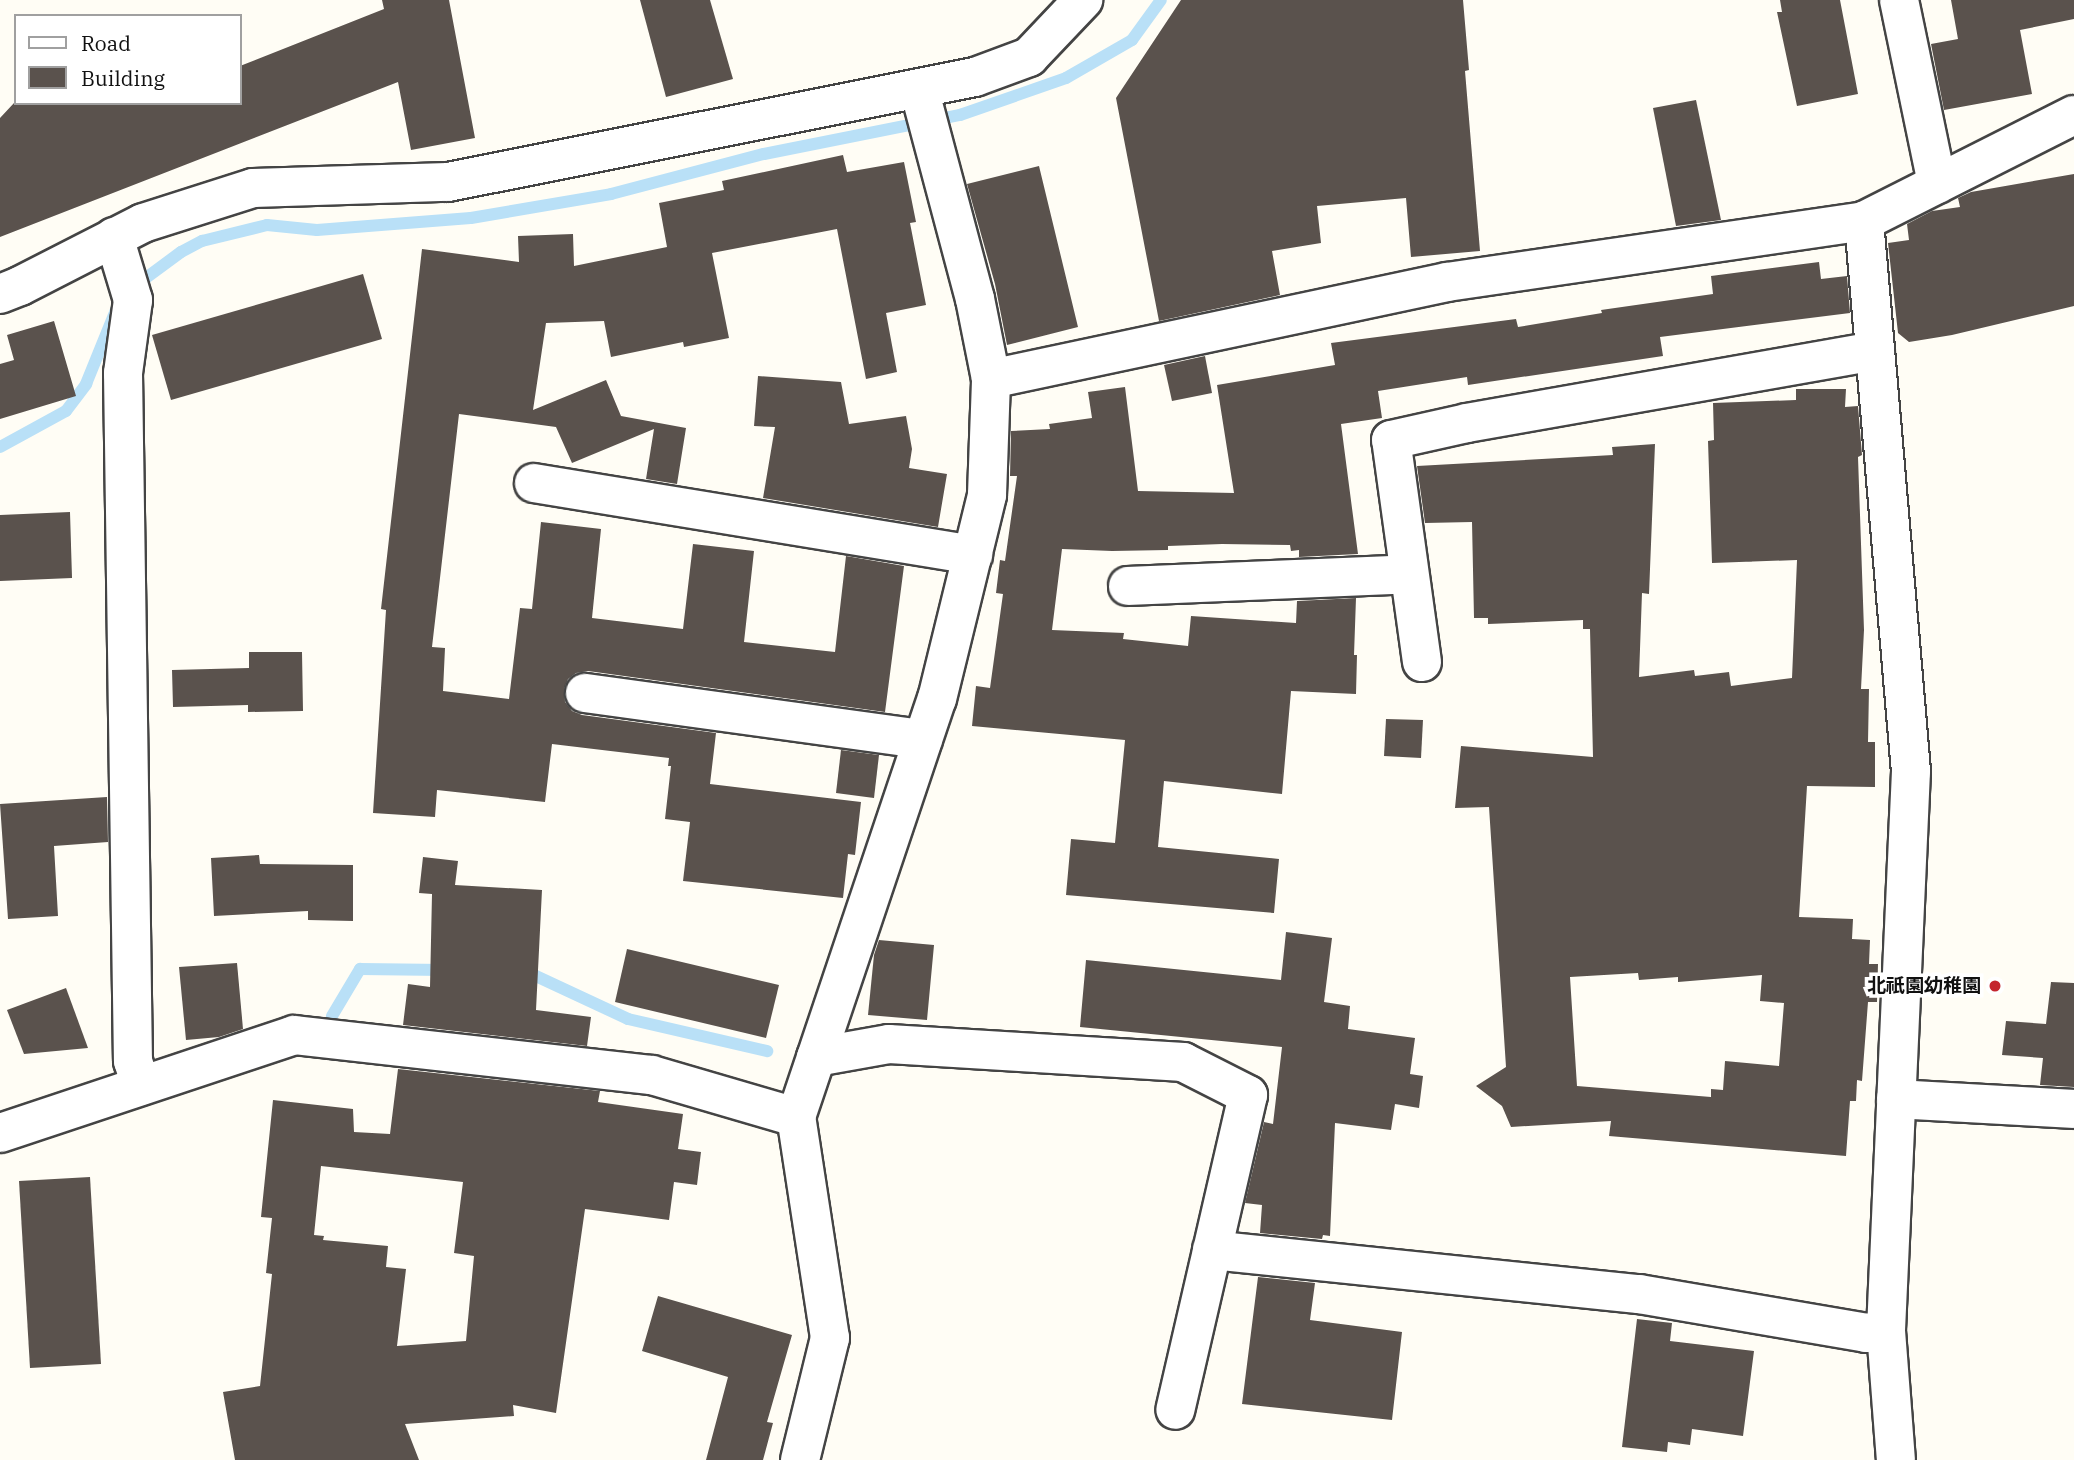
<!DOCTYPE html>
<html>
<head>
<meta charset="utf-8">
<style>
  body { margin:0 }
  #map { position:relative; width:2074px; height:1460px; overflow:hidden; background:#fffdf5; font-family:"IBM Plex Serif","Noto Sans JP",serif }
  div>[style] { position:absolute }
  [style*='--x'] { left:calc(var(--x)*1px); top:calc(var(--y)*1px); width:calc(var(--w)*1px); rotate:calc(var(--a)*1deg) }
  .stream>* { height:12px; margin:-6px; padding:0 6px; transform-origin:6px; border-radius:6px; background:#b9e0f7 }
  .building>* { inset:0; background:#5a524d }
  .roads { filter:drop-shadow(2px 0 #444) drop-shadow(-2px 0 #444) drop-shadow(0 2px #444) drop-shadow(0 -2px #444) }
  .street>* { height:38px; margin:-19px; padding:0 19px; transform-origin:19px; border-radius:19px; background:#fff }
  .dots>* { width:19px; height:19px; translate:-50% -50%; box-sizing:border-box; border:4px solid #fff; border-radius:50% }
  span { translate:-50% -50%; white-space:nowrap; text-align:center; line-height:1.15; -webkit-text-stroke:7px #fff; paint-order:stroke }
  .poi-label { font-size:19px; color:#111; font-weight:700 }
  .right { translate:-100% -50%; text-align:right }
  .legend { position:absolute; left:14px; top:14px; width:228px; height:91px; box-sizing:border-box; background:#fff; border:2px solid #a0a0a0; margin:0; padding:9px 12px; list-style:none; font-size:21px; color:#111 }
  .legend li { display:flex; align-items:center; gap:14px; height:35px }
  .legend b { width:35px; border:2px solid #a0a0a0 }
</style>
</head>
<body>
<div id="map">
  <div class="stream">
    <div style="--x:135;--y:286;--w:57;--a:-36.5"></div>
    <div style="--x:181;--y:252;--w:24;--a:-28"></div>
    <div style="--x:202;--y:241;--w:67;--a:-13.8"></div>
    <div style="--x:267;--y:225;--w:50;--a:5.7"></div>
    <div style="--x:317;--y:230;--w:154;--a:-4.5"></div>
    <div style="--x:471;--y:218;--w:142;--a:-9.7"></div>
    <div style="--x:611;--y:194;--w:158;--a:-14.7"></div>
    <div style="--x:764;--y:154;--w:200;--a:-11.3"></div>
    <div style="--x:960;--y:115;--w:112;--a:-19.2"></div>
    <div style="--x:1066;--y:78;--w:76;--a:-29.9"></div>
    <div style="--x:1132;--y:40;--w:49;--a:-54.1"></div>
    <div style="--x:0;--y:447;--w:75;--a:-28.6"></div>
    <div style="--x:66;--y:411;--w:34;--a:-53"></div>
    <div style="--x:86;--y:384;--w:80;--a:-67.9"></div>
    <div style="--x:523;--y:970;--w:116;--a:25"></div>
    <div style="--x:628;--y:1019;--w:143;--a:13"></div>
    <div style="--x:332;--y:1016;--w:55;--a:-59.2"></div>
    <div style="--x:360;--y:969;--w:85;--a:0.7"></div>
  </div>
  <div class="building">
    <div style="clip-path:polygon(382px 0,449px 0,475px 138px,411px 150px,398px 82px,0 237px,0 118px,14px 103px,240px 103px,240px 66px,384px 9px)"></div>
    <div style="clip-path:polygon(640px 0,710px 0,733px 79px,666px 97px)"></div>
    <div style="clip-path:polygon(1181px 0,1463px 0,1469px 70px,1465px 71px,1480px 251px,1411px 257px,1406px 198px,1317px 206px,1321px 243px,1272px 251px,1280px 295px,1159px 321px,1116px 98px)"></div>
    <div style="clip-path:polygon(1780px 0,1840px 0,1858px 94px,1797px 106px,1777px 12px,1782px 12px)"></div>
    <div style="clip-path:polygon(1951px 0,2074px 0,2074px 19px,2020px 30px,2032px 94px,1944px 110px,1931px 44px,1958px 39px)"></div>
    <div style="clip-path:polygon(1696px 100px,1721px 220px,1676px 226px,1653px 108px)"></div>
    <div style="clip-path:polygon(843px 155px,847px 172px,904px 162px,916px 222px,910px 223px,926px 305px,886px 313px,897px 372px,866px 379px,837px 229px,712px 253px,729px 338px,684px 347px,683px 342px,611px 357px,604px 321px,546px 323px,533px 410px,606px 380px,621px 416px,686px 428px,677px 484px,646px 479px,654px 429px,572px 463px,556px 427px,459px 414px,432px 647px,445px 648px,443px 691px,509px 699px,520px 608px,532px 609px,541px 522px,601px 529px,592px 618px,683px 629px,693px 544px,754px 551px,744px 642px,835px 652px,846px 556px,904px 566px,885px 712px,588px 671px,576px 673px,568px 679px,564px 689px,565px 702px,572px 711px,582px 715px,716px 733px,710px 784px,861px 802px,855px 855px,848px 854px,843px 898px,683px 881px,690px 822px,665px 819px,671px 766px,668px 766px,669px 758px,552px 744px,545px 802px,437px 790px,435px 817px,373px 813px,386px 610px,381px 609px,422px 249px,519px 262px,518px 236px,573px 234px,574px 266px,667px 247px,659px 203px,724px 190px,722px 181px)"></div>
    <div style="clip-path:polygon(1039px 166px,1078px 327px,1007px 345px,995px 284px,967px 184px)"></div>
    <div style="clip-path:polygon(2074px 174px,2074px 306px,1952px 335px,1909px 342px,1898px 333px,1888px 243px,1909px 240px,1907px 224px,1932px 211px,1960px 207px,1958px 198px,1971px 192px)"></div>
    <div style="clip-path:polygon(1819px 262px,1821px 279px,1847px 276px,1850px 313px,1660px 337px,1663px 356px,1468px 385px,1467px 377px,1378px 391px,1382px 418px,1341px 424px,1358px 554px,1299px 557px,1299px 550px,1291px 551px,1290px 545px,1222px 544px,1168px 546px,1168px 550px,1112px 551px,1062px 549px,1052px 630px,1124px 633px,1123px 639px,1188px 646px,1191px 616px,1296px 623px,1297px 601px,1356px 598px,1354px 655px,1357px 655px,1356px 694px,1291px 691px,1282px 794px,1164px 781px,1158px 847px,1279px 859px,1274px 913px,1066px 895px,1071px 839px,1115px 843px,1125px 740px,972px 726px,976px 686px,990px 688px,1003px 594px,996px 593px,1000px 560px,1005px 561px,1017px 476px,1010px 476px,1011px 431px,1050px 429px,1049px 424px,1092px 418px,1088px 392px,1125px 387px,1138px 491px,1234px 493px,1217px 385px,1335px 365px,1331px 343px,1516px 319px,1518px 327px,1602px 313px,1601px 310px,1713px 294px,1711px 276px)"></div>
    <div style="clip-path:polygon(363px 274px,382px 339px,171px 400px,152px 335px)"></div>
    <div style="clip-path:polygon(54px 321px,76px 396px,0 419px,0 364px,14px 360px,7px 335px)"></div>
    <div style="clip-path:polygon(1205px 356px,1212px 393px,1172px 401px,1164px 365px)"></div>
    <div style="clip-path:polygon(758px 376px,841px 382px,849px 424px,906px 416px,912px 449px,909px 468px,947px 474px,938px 527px,763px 498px,775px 427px,754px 426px)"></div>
    <div style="clip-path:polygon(evenodd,1796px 389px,1846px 389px,1845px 407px,1858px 406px,1862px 455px,1858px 457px,1864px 630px,1861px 689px,1869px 689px,1868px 742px,1875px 742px,1875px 787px,1807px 786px,1799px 917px,1853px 919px,1852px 939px,1870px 940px,1869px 964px,1878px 964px,1877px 1002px,1868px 1002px,1862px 1081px,1857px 1080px,1856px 1101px,1850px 1101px,1846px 1156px,1609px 1136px,1611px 1121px,1511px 1127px,1502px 1106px,1476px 1086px,1506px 1067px,1489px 807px,1455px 808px,1461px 746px,1593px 757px,1590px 629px,1583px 629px,1583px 620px,1488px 624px,1488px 618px,1474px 618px,1472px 522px,1425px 523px,1417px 466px,1613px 455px,1612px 447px,1655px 444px,1649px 594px,1642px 593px,1639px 677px,1694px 670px,1695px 676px,1729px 672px,1731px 686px,1792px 678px,1797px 560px,1712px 563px,1708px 441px,1714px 440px,1713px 403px,1796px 400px,1796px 389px,1638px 973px,1639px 980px,1678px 977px,1678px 982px,1762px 975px,1760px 1001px,1784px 1003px,1779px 1066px,1725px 1061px,1723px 1090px,1711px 1089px,1711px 1097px,1577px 1086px,1570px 977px,1638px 973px)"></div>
    <div style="clip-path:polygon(70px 512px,72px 578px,0 581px,0 515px)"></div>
    <div style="clip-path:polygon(249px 652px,302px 652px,303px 711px,248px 712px,248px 705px,173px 707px,172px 670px,249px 668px)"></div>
    <div style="clip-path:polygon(1386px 719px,1423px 720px,1421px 758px,1384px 756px)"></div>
    <div style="clip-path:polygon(841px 750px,879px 755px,874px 798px,836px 793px)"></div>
    <div style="clip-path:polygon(107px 797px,108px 842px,54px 846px,58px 916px,8px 919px,0 804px)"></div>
    <div style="clip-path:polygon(259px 855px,260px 864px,353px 865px,353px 921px,308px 920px,308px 911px,214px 916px,211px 858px)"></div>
    <div style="clip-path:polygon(423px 857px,458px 861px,455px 885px,542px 890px,536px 1010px,591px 1017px,587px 1046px,403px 1025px,408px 984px,430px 987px,432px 894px,419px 893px)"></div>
    <div style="clip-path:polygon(1286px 932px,1332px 938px,1324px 1002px,1350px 1006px,1348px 1029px,1415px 1038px,1410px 1074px,1423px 1076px,1419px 1108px,1395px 1104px,1391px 1130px,1335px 1123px,1330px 1236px,1323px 1235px,1322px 1239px,1260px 1233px,1262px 1205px,1245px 1203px,1264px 1122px,1273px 1124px,1282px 1047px,1080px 1027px,1086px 960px,1281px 980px)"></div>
    <div style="clip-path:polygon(879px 940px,934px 945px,927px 1020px,868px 1015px,874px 955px)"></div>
    <div style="clip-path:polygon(627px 949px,779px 985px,766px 1038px,615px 1002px)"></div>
    <div style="clip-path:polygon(237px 963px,243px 1029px,219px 1037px,186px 1040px,179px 967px)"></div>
    <div style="clip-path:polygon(2051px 982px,2074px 983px,2074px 1087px,2040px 1085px,2043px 1058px,2002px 1055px,2006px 1021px,2046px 1024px)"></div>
    <div style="clip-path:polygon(66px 988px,88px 1048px,24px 1054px,7px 1010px)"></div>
    <div style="clip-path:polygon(evenodd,398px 1069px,600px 1091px,598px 1102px,683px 1114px,678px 1149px,701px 1152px,697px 1185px,674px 1182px,669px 1220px,585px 1209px,556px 1413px,513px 1405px,514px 1416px,405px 1424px,419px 1460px,235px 1460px,223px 1392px,260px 1386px,272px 1274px,266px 1273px,272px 1218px,261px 1217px,273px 1100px,353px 1109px,354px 1132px,390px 1134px,398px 1069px,321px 1166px,463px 1182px,454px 1253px,474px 1256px,466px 1341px,397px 1346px,406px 1269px,386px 1267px,388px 1246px,323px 1240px,324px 1236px,314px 1235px,321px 1166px)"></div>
    <div style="clip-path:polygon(90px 1177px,101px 1364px,30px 1368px,19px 1181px)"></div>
    <div style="clip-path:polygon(1258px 1277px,1315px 1283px,1310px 1320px,1402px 1332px,1392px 1420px,1242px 1404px)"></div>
    <div style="clip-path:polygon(658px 1296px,792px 1335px,767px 1422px,773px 1423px,763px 1460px,706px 1460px,728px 1377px,642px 1351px)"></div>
    <div style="clip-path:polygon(1637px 1319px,1672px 1323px,1670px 1341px,1754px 1351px,1743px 1436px,1692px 1429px,1690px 1445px,1668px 1442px,1667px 1452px,1622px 1447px)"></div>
  </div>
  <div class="roads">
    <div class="street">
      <div style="--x:1899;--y:0;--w:188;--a:78.3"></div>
      <div style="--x:1864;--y:221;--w:552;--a:85.12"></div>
      <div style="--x:1911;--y:771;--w:561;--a:92.56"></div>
      <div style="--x:1886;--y:1331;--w:129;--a:85.6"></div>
      <div style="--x:114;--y:237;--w:66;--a:73.2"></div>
      <div style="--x:133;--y:300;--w:74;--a:97.8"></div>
      <div style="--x:123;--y:373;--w:688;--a:89.17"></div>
      <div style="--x:133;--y:1061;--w:26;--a:72"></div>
      <div style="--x:0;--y:294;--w:22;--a:-22"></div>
      <div style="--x:20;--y:286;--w:138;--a:-27.1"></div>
      <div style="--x:143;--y:223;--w:115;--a:-17.7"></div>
      <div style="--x:253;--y:188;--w:195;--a:-1.8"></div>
      <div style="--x:448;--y:182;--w:537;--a:-11.27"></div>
      <div style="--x:975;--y:77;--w:58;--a:-20.3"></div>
      <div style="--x:1029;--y:57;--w:79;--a:-46.5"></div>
      <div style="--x:991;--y:379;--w:466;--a:-12"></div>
      <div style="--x:1447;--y:282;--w:421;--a:-8.3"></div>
      <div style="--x:1864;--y:221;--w:235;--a:-26.8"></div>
      <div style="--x:534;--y:483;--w:445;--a:9.3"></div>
      <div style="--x:1128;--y:586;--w:281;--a:-2.4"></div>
      <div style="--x:1422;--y:662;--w:224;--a:-97.9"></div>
      <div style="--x:1391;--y:440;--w:78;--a:-12.6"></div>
      <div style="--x:1467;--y:423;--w:414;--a:-10"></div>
      <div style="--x:585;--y:693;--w:341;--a:7.8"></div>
      <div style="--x:816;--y:1057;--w:74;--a:-10.1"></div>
      <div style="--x:889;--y:1044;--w:295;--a:3.5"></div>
      <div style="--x:1183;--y:1062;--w:73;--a:26.9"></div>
      <div style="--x:1248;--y:1095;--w:323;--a:103"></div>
      <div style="--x:1896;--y:1099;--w:178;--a:3.2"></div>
      <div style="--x:0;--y:1133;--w:310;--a:-18.4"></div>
      <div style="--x:294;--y:1035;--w:360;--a:6.4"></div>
      <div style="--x:652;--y:1075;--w:150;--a:16.3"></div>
      <div style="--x:1212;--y:1250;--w:429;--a:5.9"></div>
      <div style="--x:1639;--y:1294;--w:230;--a:9.7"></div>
      <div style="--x:1866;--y:1333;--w:20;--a:-6"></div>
      <div style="--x:800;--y:1460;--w:126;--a:-76.2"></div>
      <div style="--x:830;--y:1338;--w:224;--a:-98.7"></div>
      <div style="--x:796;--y:1117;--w:441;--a:-71.4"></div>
      <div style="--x:937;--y:699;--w:210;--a:-76.2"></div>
      <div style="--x:987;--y:495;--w:116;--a:-88"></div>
      <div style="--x:991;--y:379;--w:82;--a:-101.3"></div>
      <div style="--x:975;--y:299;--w:218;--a:-104.9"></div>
    </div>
  </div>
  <div class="dots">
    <div style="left:1995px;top:986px;background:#c4262e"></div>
  </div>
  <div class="poi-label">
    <span class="right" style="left:1981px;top:986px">北祇園幼稚園</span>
  </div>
  <ul class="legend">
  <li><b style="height:9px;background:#fff"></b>Road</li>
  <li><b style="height:19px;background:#5a524d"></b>Building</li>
  </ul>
</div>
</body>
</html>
